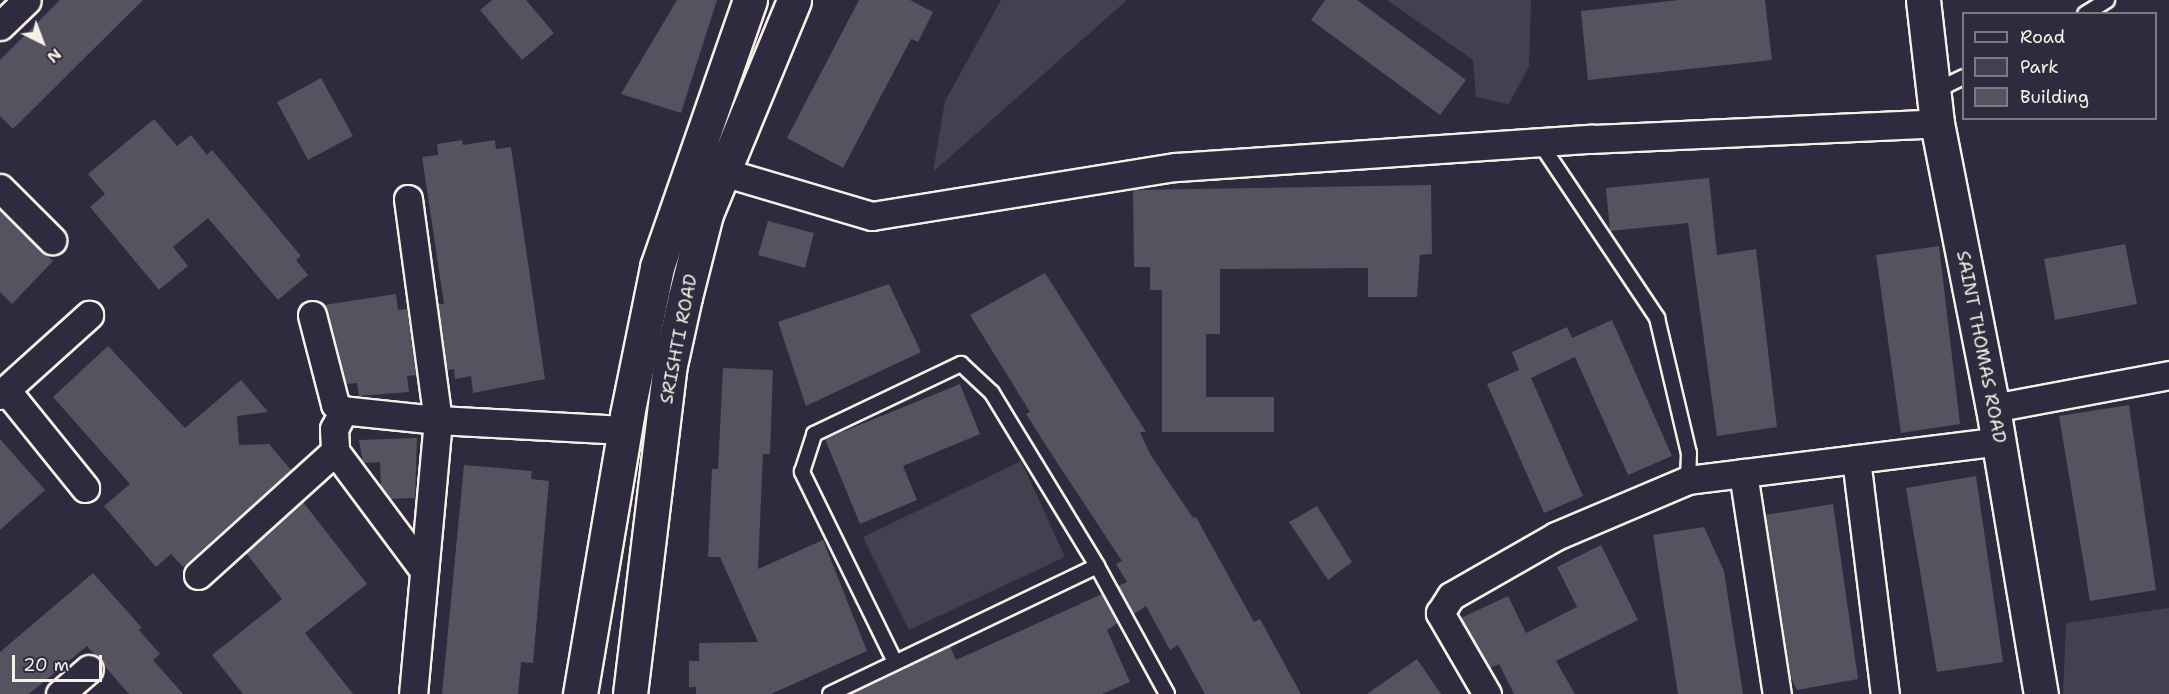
<!DOCTYPE html>
<html>
<head>
<meta charset="utf-8">
<style>
  body { margin:0 }
  #map { position:relative; width:2169px; height:694px; overflow:hidden; background:#2f2a3d; font-family:"Shantell Sans",sans-serif }
  div>[style] { position:absolute }
  [style*='--x'] { left:calc(var(--x)*1px); top:calc(var(--y)*1px); width:calc(var(--w)*1px); rotate:calc(var(--a)*1deg) }
  .green>* { inset:0; background:#454050 }
  .building>* { inset:0; background:#56525f }
  .roads { filter:drop-shadow(2px 0 #f4f1e8) drop-shadow(-2px 0 #f4f1e8) drop-shadow(0 2px #f4f1e8) drop-shadow(0 -2px #f4f1e8) }
  .lane>* { height:14px; margin:-7px; padding:0 7px; transform-origin:7px; border-radius:7px; background:#2f2a3d }
  .street>* { height:27px; margin:-13.5px; padding:0 13.5px; transform-origin:13.5px; border-radius:13.5px; background:#2f2a3d }
  .secondary>* { height:33px; margin:-16.5px; padding:0 16.5px; transform-origin:16.5px; border-radius:16.5px; background:#2f2a3d }
  span { translate:-50% -50%; white-space:nowrap; text-align:center; line-height:1.15; -webkit-text-stroke:6px #2f2a3d; paint-order:stroke }
  .street-label { font-size:18px; color:#f4f1e8 }
  .legend { position:absolute; left:1962px; top:12px; width:195px; height:108px; box-sizing:border-box; background:#2f2a3d; border:2px solid #7e7a81; margin:0; padding:8px 10px; list-style:none; font-size:18px; color:#f4f1e8 }
  .legend li { display:flex; align-items:center; gap:12px; height:30px }
  .legend b { width:30px; border:2px solid #7e7a81 }
  .north { position:absolute; left:12px; top:12px; width:60px; height:60px; -webkit-text-stroke:4px #2f2a3d; paint-order:stroke; rotate:138deg; font-size:16px; font-weight:700; line-height:24px; text-align:center; color:#f4f1e8 }
  .north::after { content:''; display:block; margin:auto; width:21px; height:27px; background:#f4f1e8; clip-path:polygon(50% 0,100% 100%,50% 72%,0 100%) }
  .scale { position:absolute; left:12px; top:655px; width:90px; height:27px; box-sizing:border-box; border:3px solid #f4f1e8; border-top:0; padding-left:8px; font-size:18px; line-height:21px; white-space:nowrap; color:#f4f1e8; -webkit-text-stroke:4px #2f2a3d; paint-order:stroke }
</style>
</head>
<body>
<div id="map">
  <div class="green">
    <div style="clip-path:polygon(1001px 0,1127px 0,933px 172px,945px 101px)"></div>
    <div style="clip-path:polygon(1387px 0,1531px 0,1529px 66px,1509px 104px,1476px 97px,1473px 60px)"></div>
    <div style="clip-path:polygon(1021px 461px,1065px 557px,909px 630px,863px 537px)"></div>
    <div style="clip-path:polygon(2169px 608px,2169px 694px,2063px 694px,2066px 623px)"></div>
  </div>
  <div class="building">
    <div style="clip-path:polygon(60px 0,143px 0,13px 129px,0 116px,0 60px)"></div>
    <div style="clip-path:polygon(492px 0,526px 0,554px 33px,522px 60px,480px 10px)"></div>
    <div style="clip-path:polygon(677px 0,717px 0,681px 113px,621px 94px)"></div>
    <div style="clip-path:polygon(859px 0,910px 0,933px 12px,918px 42px,911px 39px,843px 168px,787px 138px)"></div>
    <div style="clip-path:polygon(1325px 0,1357px 0,1466px 80px,1440px 115px,1311px 20px)"></div>
    <div style="clip-path:polygon(1679px 0,1765px 0,1772px 60px,1588px 80px,1581px 11px)"></div>
    <div style="clip-path:polygon(321px 78px,353px 136px,308px 160px,277px 102px)"></div>
    <div style="clip-path:polygon(154px 119px,177px 146px,191px 135px,207px 155px,212px 150px,301px 256px,296px 260px,308px 275px,278px 300px,208px 218px,173px 247px,188px 266px,159px 290px,90px 207px,105px 194px,88px 174px)"></div>
    <div style="clip-path:polygon(462px 140px,463px 145px,495px 140px,496px 149px,511px 147px,545px 379px,473px 393px,471px 376px,455px 379px,454px 369px,447px 370px,438px 304px,444px 304px,422px 157px,438px 155px,437px 144px)"></div>
    <div style="clip-path:polygon(1709px 178px,1717px 255px,1756px 249px,1777px 427px,1717px 436px,1688px 223px,1610px 231px,1606px 188px)"></div>
    <div style="clip-path:polygon(1431px 185px,1432px 254px,1420px 255px,1417px 297px,1368px 297px,1368px 268px,1220px 269px,1220px 334px,1206px 334px,1206px 397px,1274px 397px,1274px 432px,1162px 432px,1162px 290px,1150px 290px,1150px 267px,1134px 267px,1133px 190px)"></div>
    <div style="clip-path:polygon(0 210px,53px 261px,12px 304px,0 292px)"></div>
    <div style="clip-path:polygon(768px 221px,814px 233px,805px 268px,758px 255px)"></div>
    <div style="clip-path:polygon(2125px 244px,2137px 304px,2055px 320px,2044px 259px)"></div>
    <div style="clip-path:polygon(1939px 246px,1960px 424px,1901px 433px,1876px 255px)"></div>
    <div style="clip-path:polygon(1045px 273px,1146px 432px,1140px 432px,1150px 454px,1193px 518px,1196px 517px,1254px 622px,1260px 619px,1301px 694px,1205px 694px,1178px 645px,1170px 650px,1146px 606px,1134px 614px,1118px 586px,1127px 582px,1116px 564px,1122px 561px,1054px 458px,1026px 414px,1030px 412px,970px 315px)"></div>
    <div style="clip-path:polygon(889px 284px,921px 352px,806px 406px,778px 322px)"></div>
    <div style="clip-path:polygon(396px 294px,398px 310px,407px 309px,416px 375px,407px 376px,409px 392px,359px 396px,357px 383px,346px 384px,324px 305px)"></div>
    <div style="clip-path:polygon(1612px 320px,1672px 456px,1628px 475px,1575px 357px,1531px 378px,1583px 496px,1544px 513px,1487px 384px,1519px 370px,1512px 352px,1567px 327px,1572px 338px)"></div>
    <div style="clip-path:polygon(108px 346px,185px 428px,241px 380px,268px 412px,237px 416px,239px 445px,269px 444px,291px 470px,183px 567px,171px 554px,156px 567px,104px 506px,130px 484px,53px 397px)"></div>
    <div style="clip-path:polygon(723px 368px,773px 370px,770px 454px,763px 454px,758px 569px,823px 540px,867px 651px,771px 694px,696px 694px,696px 687px,689px 687px,689px 661px,699px 661px,699px 643px,758px 642px,720px 557px,708px 557px,712px 469px,718px 469px)"></div>
    <div style="clip-path:polygon(960px 384px,980px 434px,903px 466px,917px 500px,860px 524px,825px 439px)"></div>
    <div style="clip-path:polygon(2129px 405px,2156px 590px,2090px 601px,2059px 416px)"></div>
    <div style="clip-path:polygon(417px 438px,415px 498px,390px 499px,381px 487px,380px 462px,363px 463px,359px 440px)"></div>
    <div style="clip-path:polygon(0 439px,45px 490px,0 530px)"></div>
    <div style="clip-path:polygon(464px 465px,532px 471px,531px 479px,549px 481px,533px 663px,521px 662px,518px 694px,442px 694px)"></div>
    <div style="clip-path:polygon(1976px 476px,2003px 662px,1937px 672px,1906px 488px)"></div>
    <div style="clip-path:polygon(303px 502px,367px 584px,305px 633px,353px 694px,243px 694px,212px 655px,282px 599px,246px 553px)"></div>
    <div style="clip-path:polygon(1833px 504px,1858px 679px,1797px 690px,1790px 676px,1765px 515px)"></div>
    <div style="clip-path:polygon(1317px 506px,1352px 562px,1328px 580px,1289px 522px)"></div>
    <div style="clip-path:polygon(1704px 527px,1724px 571px,1743px 694px,1678px 694px,1653px 535px)"></div>
    <div style="clip-path:polygon(1601px 545px,1638px 620px,1556px 661px,1575px 694px,1514px 694px,1499px 664px,1490px 668px,1461px 618px,1508px 596px,1526px 633px,1577px 607px,1557px 567px)"></div>
    <div style="clip-path:polygon(93px 573px,142px 628px,139px 630px,160px 654px,153px 660px,183px 694px,129px 694px,87px 646px,29px 694px,0 694px,0 652px)"></div>
    <div style="clip-path:polygon(1102px 594px,1118px 623px,1107px 630px,1130px 682px,1102px 694px,851px 694px,950px 646px,956px 660px)"></div>
    <div style="clip-path:polygon(1417px 659px,1441px 694px,1367px 694px)"></div>
  </div>
  <div class="roads">
    <div class="lane">
      <div style="--x:2085;--y:14;--w:26;--a:-32"></div>
      <div style="--x:1933;--y:92;--w:34;--a:-26"></div>
      <div style="--x:1540;--y:143;--w:211;--a:56.2"></div>
      <div style="--x:1657;--y:318;--w:139;--a:76.7"></div>
      <div style="--x:1689;--y:453;--w:27;--a:92"></div>
      <div style="--x:895;--y:662;--w:212;--a:-116.1"></div>
      <div style="--x:802;--y:472;--w:40;--a:-72"></div>
      <div style="--x:814;--y:434;--w:163;--a:-25.5"></div>
      <div style="--x:961;--y:364;--w:42;--a:43.1"></div>
      <div style="--x:992;--y:393;--w:202;--a:58.7"></div>
      <div style="--x:1097;--y:566;--w:146;--a:61.3"></div>
      <div style="--x:830;--y:694;--w:296;--a:-25.6"></div>
    </div>
    <div class="street">
      <div style="--x:0;--y:26;--w:37;--a:-44"></div>
      <div style="--x:723;--y:172;--w:155;--a:16.5"></div>
      <div style="--x:872;--y:216;--w:308;--a:-9.2"></div>
      <div style="--x:1176;--y:167;--w:416;--a:-3.9"></div>
      <div style="--x:1591;--y:139;--w:346;--a:-2.6"></div>
      <div style="--x:0;--y:188;--w:74;--a:45"></div>
      <div style="--x:408;--y:199;--w:223;--a:82.3"></div>
      <div style="--x:438;--y:420;--w:275;--a:95.2"></div>
      <div style="--x:312;--y:315;--w:92;--a:75.5"></div>
      <div style="--x:335;--y:404;--w:8;--a:45"></div>
      <div style="--x:341;--y:410;--w:98;--a:5.9"></div>
      <div style="--x:438;--y:420;--w:186;--a:3.1"></div>
      <div style="--x:6;--y:390;--w:126;--a:51.1"></div>
      <div style="--x:0;--y:395;--w:120;--a:-42"></div>
      <div style="--x:1993;--y:408;--w:179;--a:-10.6"></div>
      <div style="--x:344;--y:410;--w:21;--a:118"></div>
      <div style="--x:334;--y:429;--w:22;--a:87"></div>
      <div style="--x:335;--y:451;--w:147;--a:53.3"></div>
      <div style="--x:1856;--y:459;--w:237;--a:83"></div>
      <div style="--x:1743;--y:473;--w:224;--a:81.3"></div>
      <div style="--x:198;--y:575;--w:185;--a:-42.1"></div>
      <div style="--x:60;--y:694;--w:38;--a:-41"></div>
      <div style="--x:1487;--y:694;--w:94;--a:-120.1"></div>
      <div style="--x:1440;--y:613;--w:20;--a:-57"></div>
      <div style="--x:1451;--y:596;--w:121;--a:-29.7"></div>
      <div style="--x:1556;--y:536;--w:143;--a:-23"></div>
      <div style="--x:1688;--y:480;--w:313;--a:-7.1"></div>
    </div>
    <div class="secondary">
      <div style="--x:1923;--y:0;--w:124;--a:83.5"></div>
      <div style="--x:1937;--y:123;--w:290;--a:78.9"></div>
      <div style="--x:1993;--y:408;--w:290;--a:80.5"></div>
      <div style="--x:580;--y:694;--w:283;--a:-80.4"></div>
      <div style="--x:627;--y:415;--w:151;--a:-78.5"></div>
      <div style="--x:657;--y:267;--w:283;--a:-70.8"></div>
      <div style="--x:630;--y:694;--w:331;--a:-83.1"></div>
      <div style="--x:670;--y:365;--w:70;--a:-77.6"></div>
      <div style="--x:685;--y:297;--w:86;--a:-75.8"></div>
      <div style="--x:706;--y:214;--w:231;--a:-67.6"></div>
    </div>
  </div>
  <div class="street-label">
    <span style="left:679px;top:339px;rotate:-79deg">SRISHTI ROAD</span>
    <span style="left:1981px;top:347px;rotate:79deg">SAINT THOMAS ROAD</span>
  </div>
  <ul class="legend">
  <li><b style="height:8px;background:#2f2a3d"></b>Road</li>
  <li><b style="height:16px;background:#454050"></b>Park</li>
  <li><b style="height:16px;background:#56525f"></b>Building</li>
  </ul>
  <div class="north">N</div>
  <div class="scale">20 m</div>
</div>
</body>
</html>
